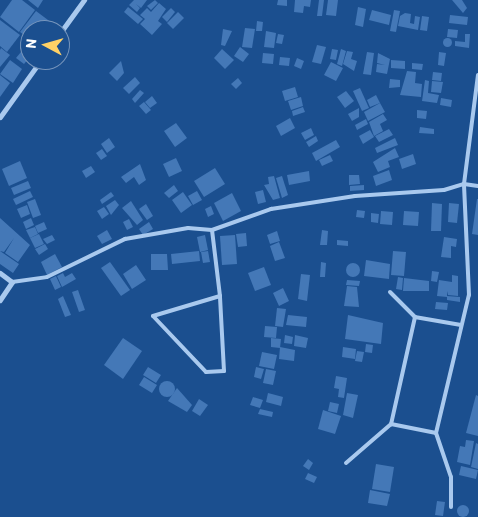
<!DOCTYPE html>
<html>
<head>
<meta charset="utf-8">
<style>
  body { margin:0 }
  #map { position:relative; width:478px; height:517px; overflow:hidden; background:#1b4f8f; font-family:Barlow,sans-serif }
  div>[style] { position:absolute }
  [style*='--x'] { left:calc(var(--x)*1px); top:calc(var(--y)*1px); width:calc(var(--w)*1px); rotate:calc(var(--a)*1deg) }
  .building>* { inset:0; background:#4478b7 }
  .round { border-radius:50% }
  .service>* { height:4px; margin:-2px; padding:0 2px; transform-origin:2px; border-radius:2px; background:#a9c9ee }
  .minor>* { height:5px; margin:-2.5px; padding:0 2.5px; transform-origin:2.5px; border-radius:2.5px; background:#a9c9ee }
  span { translate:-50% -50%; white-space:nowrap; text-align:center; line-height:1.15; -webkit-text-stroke:4px #1b4f8f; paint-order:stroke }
  .north { position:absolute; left:20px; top:20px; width:50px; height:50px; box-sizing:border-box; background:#1b4f8f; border:1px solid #7695bc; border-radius:50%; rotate:276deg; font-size:14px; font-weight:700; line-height:20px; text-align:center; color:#fff }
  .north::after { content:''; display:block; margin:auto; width:18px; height:22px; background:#ffd166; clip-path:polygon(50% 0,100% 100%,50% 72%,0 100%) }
</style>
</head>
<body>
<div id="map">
  <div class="building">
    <div style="clip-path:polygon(12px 0,22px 0,35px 10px,19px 32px,0 17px)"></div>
    <div style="clip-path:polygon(28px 0,43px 0,38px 8px)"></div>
    <div style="clip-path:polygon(147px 0,141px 8px,136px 4px,140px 8px,137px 12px,129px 5px,134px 0)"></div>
    <div style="clip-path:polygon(155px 0,158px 3px,151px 10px,147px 6px)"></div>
    <div style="clip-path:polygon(278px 0,287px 0,287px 6px,277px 5px)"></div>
    <div style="clip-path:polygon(295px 0,311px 0,310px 7px,304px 6px,303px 13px,294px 12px)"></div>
    <div style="clip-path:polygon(319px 0,324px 0,322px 16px,317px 16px)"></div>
    <div style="clip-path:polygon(328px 0,338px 0,336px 16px,326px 15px)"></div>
    <div style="clip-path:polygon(452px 0,462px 0,467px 8px,463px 13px)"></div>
    <div style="clip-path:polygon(159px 3px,166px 9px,158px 21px,162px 24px,152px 35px,140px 24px,145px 19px,140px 15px,147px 8px,151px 12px)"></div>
    <div style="clip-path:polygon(128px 7px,143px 19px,138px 24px,124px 12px)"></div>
    <div style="clip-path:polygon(358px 7px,366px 9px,363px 27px,355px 25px)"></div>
    <div style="clip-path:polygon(171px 8px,175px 12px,167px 22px,162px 17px)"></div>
    <div style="clip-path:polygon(372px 10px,391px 15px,389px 25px,369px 20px)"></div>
    <div style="clip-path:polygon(394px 10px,400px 11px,396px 32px,390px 31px)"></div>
    <div style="clip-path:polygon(36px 11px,52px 23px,48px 30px,30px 30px,30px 39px,20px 32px)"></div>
    <div style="clip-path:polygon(178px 12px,184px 18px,173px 29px,167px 23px)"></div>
    <div style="clip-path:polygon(405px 13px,411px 14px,410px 23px,414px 24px,415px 16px,420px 17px,418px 30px,398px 26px,400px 16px)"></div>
    <div style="clip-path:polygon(450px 15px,468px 17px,467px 25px,449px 23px)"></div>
    <div style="clip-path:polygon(422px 16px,429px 17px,427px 31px,420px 30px)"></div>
    <div style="clip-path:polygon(0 20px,20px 35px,7px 52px,0 46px)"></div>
    <div style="clip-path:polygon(257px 21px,263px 22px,262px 31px,256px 31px)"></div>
    <div style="clip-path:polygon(245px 28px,255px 29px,252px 48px,242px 47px)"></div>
    <div style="clip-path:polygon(223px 29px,232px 31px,225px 46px,221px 45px)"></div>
    <div style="clip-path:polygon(448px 29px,458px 30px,457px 38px,447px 37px)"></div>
    <div style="clip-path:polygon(266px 31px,276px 33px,274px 48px,264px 47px)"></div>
    <div style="clip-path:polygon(278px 34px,284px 35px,282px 44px,276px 43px)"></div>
    <div style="clip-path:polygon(465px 34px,470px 34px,469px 48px,455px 46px,455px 41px,465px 42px)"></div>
    <div class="round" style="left:442.5px;top:37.5px;width:9px;height:9px"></div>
    <div style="clip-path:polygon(30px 41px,30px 57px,24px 64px,16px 58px)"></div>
    <div style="clip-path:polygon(317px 45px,326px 47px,321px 64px,312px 62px)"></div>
    <div style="clip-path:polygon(240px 47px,249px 54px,243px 62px,234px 56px)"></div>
    <div style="clip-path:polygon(1px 48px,10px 55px,0 67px,0 50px)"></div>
    <div style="clip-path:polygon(222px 49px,234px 60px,225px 69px,214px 58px)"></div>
    <div style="clip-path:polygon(332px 49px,338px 50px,336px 60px,330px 59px)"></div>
    <div style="clip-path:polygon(341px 49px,346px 51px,342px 66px,337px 64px)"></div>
    <div style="clip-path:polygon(347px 51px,353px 52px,351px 59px,357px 61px,354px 71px,343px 64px)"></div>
    <div style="clip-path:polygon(367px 52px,374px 53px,371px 75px,363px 74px)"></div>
    <div style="clip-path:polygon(439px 52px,446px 53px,444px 66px,438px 65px)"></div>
    <div style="clip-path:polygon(263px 53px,274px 54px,273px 64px,262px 63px)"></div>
    <div style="clip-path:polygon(378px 53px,390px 59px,387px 74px,376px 72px,377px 64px,385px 65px,377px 63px)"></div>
    <div style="clip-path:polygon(280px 57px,290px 58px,289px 66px,279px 65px)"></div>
    <div style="clip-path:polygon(297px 58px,304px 61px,301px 69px,294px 66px)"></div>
    <div style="clip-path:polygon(10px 60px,22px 69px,13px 83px,0 74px)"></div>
    <div style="clip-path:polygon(391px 60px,405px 61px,405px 69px,391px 68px)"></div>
    <div style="clip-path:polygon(121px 61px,124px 73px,117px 81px,109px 73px)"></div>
    <div style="clip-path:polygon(331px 62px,343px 68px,336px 81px,324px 75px)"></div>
    <div style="clip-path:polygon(412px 63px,423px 64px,422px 70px,412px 69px)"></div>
    <div style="clip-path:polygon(407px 71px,416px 72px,415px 83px,422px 84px,421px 97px,400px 95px)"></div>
    <div style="clip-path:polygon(433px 72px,442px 73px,441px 81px,432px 80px)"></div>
    <div style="clip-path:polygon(0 75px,10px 83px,0 97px)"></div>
    <div style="clip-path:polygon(135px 77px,140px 83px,129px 94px,123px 88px)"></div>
    <div style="clip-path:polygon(238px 78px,242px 83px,236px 89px,231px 84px)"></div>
    <div style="clip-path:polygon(390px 79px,400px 80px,400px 87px,389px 88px)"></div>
    <div style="clip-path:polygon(425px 80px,429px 81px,428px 93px,439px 95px,437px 103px,422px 101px)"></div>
    <div style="clip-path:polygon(432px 81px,443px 82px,441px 93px,431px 92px)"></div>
    <div style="clip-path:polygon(295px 87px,298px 97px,285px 101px,282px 91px)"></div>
    <div style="clip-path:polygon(360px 88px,369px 108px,362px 111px,353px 91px)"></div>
    <div style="clip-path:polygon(140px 90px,144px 93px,135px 103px,132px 99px)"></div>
    <div style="clip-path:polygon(346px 91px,354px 101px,345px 108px,337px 97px)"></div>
    <div style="clip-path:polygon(376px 95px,380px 103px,370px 107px,367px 100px)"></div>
    <div style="clip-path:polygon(152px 96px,157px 103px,150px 108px,145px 102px)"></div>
    <div style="clip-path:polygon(301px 97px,303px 106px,291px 110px,288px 101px)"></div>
    <div style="clip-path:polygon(441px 98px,452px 100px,451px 107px,440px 105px)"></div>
    <div style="clip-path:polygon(144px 102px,151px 110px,146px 114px,139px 106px)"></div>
    <div style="clip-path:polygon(380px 103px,385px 112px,368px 121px,364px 112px)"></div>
    <div style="clip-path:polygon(303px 107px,305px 112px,293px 116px,292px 111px)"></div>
    <div style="clip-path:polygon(359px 108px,359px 117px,352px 121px,348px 114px)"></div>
    <div style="clip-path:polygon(417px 110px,427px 111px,426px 119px,417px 118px)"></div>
    <div style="clip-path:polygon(383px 114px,387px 120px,380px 124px,383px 131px,374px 136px,369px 122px)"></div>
    <div style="clip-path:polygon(290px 118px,295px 128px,281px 136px,276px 126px)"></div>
    <div style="clip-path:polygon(366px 119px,368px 124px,357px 130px,355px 125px)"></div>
    <div style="clip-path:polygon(176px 123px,187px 138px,175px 147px,164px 131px)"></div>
    <div style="clip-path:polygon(420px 127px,434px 129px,434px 134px,419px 133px)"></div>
    <div style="clip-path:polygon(311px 128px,314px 135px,305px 140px,301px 133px)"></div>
    <div style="clip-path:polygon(389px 129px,393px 135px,379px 142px,375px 136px)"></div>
    <div style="clip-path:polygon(370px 130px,374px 137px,363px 144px,359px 136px)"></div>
    <div style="clip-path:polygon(316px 136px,318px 141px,309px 147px,306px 142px)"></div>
    <div style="clip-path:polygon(109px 138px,115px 147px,107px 153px,101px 144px)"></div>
    <div style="clip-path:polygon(395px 138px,398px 145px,377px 153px,375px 148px)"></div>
    <div style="clip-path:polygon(336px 140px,340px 147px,316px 161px,312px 153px)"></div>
    <div style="clip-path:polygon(395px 148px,399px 157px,388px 161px,390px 167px,378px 172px,373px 162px)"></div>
    <div style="clip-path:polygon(102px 149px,107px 156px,101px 160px,96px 153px)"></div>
    <div style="clip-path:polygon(413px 154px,416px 164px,402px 169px,399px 159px)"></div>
    <div style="clip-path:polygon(330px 155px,333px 161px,322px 166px,319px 160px)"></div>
    <div style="clip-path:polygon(176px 158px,182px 171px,169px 177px,163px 164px)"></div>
    <div style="clip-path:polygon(20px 161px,27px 178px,9px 186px,2px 169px)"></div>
    <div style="clip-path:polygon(140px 164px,146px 180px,139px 185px,134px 177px,126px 183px,121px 177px)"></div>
    <div style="clip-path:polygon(91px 166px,95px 172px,86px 178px,82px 171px)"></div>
    <div style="clip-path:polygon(215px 168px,225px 184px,204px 197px,194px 181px)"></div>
    <div style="clip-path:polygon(389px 170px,392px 180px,376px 186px,373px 176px)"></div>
    <div style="clip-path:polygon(309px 171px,310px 181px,289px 185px,287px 175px)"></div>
    <div style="clip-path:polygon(349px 175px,359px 175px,360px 184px,349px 185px)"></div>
    <div style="clip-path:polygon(274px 176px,280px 198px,273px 200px,264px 185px,269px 184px,268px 177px)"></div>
    <div style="clip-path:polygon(282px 176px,288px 195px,282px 198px,276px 178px)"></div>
    <div style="clip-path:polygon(28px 181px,31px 188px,14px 195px,11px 188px)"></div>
    <div style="clip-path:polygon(174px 185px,178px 191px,169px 198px,164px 193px)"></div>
    <div style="clip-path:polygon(364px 185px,364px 190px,350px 191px,350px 186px)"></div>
    <div style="clip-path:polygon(263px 190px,266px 202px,258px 204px,255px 192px)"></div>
    <div style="clip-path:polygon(30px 191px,33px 197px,16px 205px,13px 199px)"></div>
    <div style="clip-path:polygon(197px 191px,202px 200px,193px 205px,188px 196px)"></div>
    <div style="clip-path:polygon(111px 192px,114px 196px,102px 204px,100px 200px)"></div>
    <div style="clip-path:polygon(183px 192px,192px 205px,181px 213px,172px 200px)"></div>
    <div style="clip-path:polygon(232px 193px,241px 211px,223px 221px,214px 203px)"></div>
    <div style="clip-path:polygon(35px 199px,41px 215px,33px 218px,27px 202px)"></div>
    <div style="clip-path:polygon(477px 199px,478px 199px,478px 235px,472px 234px)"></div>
    <div style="clip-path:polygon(115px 200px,119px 205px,111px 215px,106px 206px)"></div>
    <div style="clip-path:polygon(131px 201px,143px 220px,137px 225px,122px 208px)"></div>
    <div style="clip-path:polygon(432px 203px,442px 204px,441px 231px,431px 231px)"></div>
    <div style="clip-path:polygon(449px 203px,459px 204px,457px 223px,448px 222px)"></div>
    <div style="clip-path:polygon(146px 204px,153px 216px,147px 220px,139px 209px)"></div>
    <div style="clip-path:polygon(27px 205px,30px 214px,21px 218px,17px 209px)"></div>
    <div style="clip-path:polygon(211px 206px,214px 214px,208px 217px,205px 209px)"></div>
    <div style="clip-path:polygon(104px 207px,109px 214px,102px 219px,97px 211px)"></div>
    <div style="clip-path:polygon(357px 210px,365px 211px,364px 218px,356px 217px)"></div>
    <div style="clip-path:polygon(381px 211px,393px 212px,392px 225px,380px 224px)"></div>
    <div style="clip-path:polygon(404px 211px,419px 212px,418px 226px,403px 225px)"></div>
    <div style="clip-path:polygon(371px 213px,379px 214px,378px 223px,371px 222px)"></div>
    <div style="clip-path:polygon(0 218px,30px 245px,18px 262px,5px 253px,14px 238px,4px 252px,0 251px,19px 264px,13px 273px,0 264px)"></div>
    <div style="clip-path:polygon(31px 218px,34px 225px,26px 229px,23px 222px)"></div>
    <div style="clip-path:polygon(129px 219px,133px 227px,127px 230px,123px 222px)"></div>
    <div style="clip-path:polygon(44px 222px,47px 229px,38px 233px,35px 226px)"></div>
    <div style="clip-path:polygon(149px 222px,153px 229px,143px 235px,139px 229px)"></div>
    <div style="clip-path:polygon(35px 227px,38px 234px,30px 238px,26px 230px)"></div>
    <div style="clip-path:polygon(107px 230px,112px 239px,102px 244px,97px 236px)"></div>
    <div style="clip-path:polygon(322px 230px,328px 231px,327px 245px,320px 245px)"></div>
    <div style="clip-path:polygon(277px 231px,280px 241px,270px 244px,267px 235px)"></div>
    <div style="clip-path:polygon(246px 233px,247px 246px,238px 247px,236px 234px)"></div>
    <div style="clip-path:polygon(39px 234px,44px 244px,35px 248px,30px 238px)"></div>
    <div style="clip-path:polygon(52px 235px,55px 240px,47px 244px,43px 239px)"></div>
    <div style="clip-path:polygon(205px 235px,208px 250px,200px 252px,197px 237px)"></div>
    <div style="clip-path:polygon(235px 235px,237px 264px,222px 265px,220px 236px)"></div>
    <div style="clip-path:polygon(444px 237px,457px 239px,456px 247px,451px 246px,451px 258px,441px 257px)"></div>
    <div style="clip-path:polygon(337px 240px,348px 241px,348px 246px,337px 245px)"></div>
    <div style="clip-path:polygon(279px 242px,285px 258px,275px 261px,270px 246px)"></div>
    <div style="clip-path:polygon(45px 244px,48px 249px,39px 255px,35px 249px)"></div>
    <div style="clip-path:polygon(199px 251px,200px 261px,172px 264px,171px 254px)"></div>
    <div style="clip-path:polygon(208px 251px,210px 262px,203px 263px,201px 252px)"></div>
    <div style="clip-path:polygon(393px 251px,406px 252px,404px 276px,391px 275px)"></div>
    <div style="clip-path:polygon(55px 254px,62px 267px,47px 275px,41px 262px)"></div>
    <div style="clip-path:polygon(151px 254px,167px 254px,168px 270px,151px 270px)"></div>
    <div style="clip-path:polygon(366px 260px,390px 264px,389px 279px,364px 276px)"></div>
    <div style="clip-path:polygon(110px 262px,130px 290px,121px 296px,101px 268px)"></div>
    <div style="clip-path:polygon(321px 262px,326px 263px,325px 277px,320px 277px)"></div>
    <div class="round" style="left:346px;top:263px;width:14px;height:14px"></div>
    <div style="clip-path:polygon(136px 265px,146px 280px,132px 289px,123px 274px)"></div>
    <div style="clip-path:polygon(264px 267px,271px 285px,255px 291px,248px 273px)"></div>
    <div style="clip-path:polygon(432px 271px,439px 272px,437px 282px,431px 281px)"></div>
    <div style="clip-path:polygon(63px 273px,65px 277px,72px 273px,76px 279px,62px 287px,57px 276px)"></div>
    <div style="clip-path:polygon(301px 274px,310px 275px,307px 301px,298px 299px)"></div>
    <div style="clip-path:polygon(452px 275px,458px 276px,458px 296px,448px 295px,447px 291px,447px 297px,437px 296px,439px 280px,452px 282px)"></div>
    <div style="clip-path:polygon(56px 276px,61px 287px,55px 290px,50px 279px)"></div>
    <div style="clip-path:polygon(398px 277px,403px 278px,402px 290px,396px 289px)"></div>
    <div style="clip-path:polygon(404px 278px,429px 281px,429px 291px,403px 291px)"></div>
    <div style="clip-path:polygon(347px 280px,360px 281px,359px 286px,346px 285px)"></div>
    <div style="clip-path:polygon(347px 286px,357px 287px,359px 307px,344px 306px)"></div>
    <div style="clip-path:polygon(283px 288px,289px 301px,279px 306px,273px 293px)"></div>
    <div style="clip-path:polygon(78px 290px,85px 310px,79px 312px,72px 292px)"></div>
    <div style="clip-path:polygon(63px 296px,71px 315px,65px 317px,58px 299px)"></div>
    <div style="clip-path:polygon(447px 296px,460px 297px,460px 302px,447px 300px)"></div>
    <div style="clip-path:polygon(436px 302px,448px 303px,447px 310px,435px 309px)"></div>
    <div style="clip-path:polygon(277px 308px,286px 309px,283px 327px,275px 326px)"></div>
    <div style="clip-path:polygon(288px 315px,307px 317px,306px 327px,286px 325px)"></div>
    <div style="clip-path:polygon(348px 315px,383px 323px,381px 344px,345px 339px)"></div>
    <div style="clip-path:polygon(265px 326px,277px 327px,276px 338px,264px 337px)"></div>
    <div style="clip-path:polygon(285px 335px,293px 337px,292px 344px,284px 343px)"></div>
    <div style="clip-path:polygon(295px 335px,308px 338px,306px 348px,294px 346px)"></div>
    <div style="clip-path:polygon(123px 338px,142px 351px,123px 379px,104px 365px)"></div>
    <div style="clip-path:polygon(271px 338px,281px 339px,280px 348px,271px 347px)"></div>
    <div style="clip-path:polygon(366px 344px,373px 345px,372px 353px,365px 352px)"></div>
    <div style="clip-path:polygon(280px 347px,295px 350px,294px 361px,279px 359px)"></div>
    <div style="clip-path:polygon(343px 347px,356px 349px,355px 359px,342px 357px)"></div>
    <div style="clip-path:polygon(357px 351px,364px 352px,362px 362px,355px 361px)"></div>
    <div style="clip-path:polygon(262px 352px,277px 355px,274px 369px,259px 366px)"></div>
    <div style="clip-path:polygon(148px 367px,161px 375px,156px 383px,143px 375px)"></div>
    <div style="clip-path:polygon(256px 367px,264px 369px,261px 379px,254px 377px)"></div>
    <div style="clip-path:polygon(266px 369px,276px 371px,273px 385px,263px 383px)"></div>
    <div style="clip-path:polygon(336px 376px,347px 378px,344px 398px,338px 397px,339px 389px,334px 388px)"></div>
    <div style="clip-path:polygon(144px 377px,157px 385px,152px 393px,139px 385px)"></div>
    <div class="round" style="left:159px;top:381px;width:16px;height:16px"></div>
    <div style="clip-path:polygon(177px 388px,192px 405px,187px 412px,168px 401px)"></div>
    <div style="clip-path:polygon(268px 393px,283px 397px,281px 406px,266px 402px)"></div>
    <div style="clip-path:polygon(347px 393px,358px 395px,353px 418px,343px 415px)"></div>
    <div style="clip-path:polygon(476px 395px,478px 396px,478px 436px,466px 433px)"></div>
    <div style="clip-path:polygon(253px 397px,263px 400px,260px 408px,250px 405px)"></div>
    <div style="clip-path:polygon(199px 399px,208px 405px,200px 416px,192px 411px)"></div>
    <div style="clip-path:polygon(330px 402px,339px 404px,337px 413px,328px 411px)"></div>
    <div style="clip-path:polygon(260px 409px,273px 412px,272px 417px,258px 414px)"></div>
    <div style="clip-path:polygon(323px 410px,341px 416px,335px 434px,318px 429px)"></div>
    <div style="clip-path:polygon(466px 440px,474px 441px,470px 465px,457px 462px,460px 446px,465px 447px)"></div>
    <div style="clip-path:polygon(476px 443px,478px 444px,478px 469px,471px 467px)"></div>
    <div style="clip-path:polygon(308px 459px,313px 463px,309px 470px,303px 466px)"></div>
    <div style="clip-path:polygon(376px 464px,394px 467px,390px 492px,372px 489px)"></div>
    <div style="clip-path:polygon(461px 466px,478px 470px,476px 479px,459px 475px)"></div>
    <div style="clip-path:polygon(308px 473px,317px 477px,314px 483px,305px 479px)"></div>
    <div style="clip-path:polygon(370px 490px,390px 494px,387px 506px,368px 503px)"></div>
    <div style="clip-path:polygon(437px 501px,445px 502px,443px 516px,435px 515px)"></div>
    <div class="round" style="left:457px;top:505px;width:12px;height:12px"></div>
  </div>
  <div class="service">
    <div style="--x:212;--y:230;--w:66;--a:83.1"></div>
    <div style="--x:220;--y:296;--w:70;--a:163.4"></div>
    <div style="--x:153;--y:316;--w:77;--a:46.6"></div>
    <div style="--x:206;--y:372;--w:18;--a:-3"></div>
    <div style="--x:224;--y:371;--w:75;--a:-93.1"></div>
    <div style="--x:12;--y:282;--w:35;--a:-8"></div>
    <div style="--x:47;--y:277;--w:87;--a:-26"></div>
    <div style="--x:125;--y:239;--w:64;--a:-9.9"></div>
    <div style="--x:188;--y:228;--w:24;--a:5"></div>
    <div style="--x:212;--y:230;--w:63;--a:-19.6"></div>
    <div style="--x:271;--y:209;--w:85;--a:-8.8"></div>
    <div style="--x:355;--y:196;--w:89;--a:-3.9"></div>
    <div style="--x:444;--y:190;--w:21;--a:-17"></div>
    <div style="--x:464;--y:184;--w:110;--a:-82.7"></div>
    <div style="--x:390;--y:292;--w:35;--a:45"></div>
    <div style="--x:461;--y:325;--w:47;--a:-170.1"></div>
    <div style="--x:415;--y:317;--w:110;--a:102.6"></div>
    <div style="--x:391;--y:424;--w:46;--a:11.3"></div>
    <div style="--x:436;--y:433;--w:142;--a:-76.6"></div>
    <div style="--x:469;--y:295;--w:111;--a:-92.6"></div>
    <div style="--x:464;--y:184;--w:14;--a:8"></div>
    <div style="--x:436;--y:433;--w:46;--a:71.2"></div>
    <div style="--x:451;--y:477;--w:30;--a:90"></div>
    <div style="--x:346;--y:463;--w:60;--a:-40.9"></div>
  </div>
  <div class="minor">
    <div style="--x:60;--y:33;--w:41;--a:-54"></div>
    <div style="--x:0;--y:117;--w:70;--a:-54.3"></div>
    <div style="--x:0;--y:273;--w:15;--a:37"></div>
    <div style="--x:12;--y:282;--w:22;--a:124"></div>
  </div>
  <div class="north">N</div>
</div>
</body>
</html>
